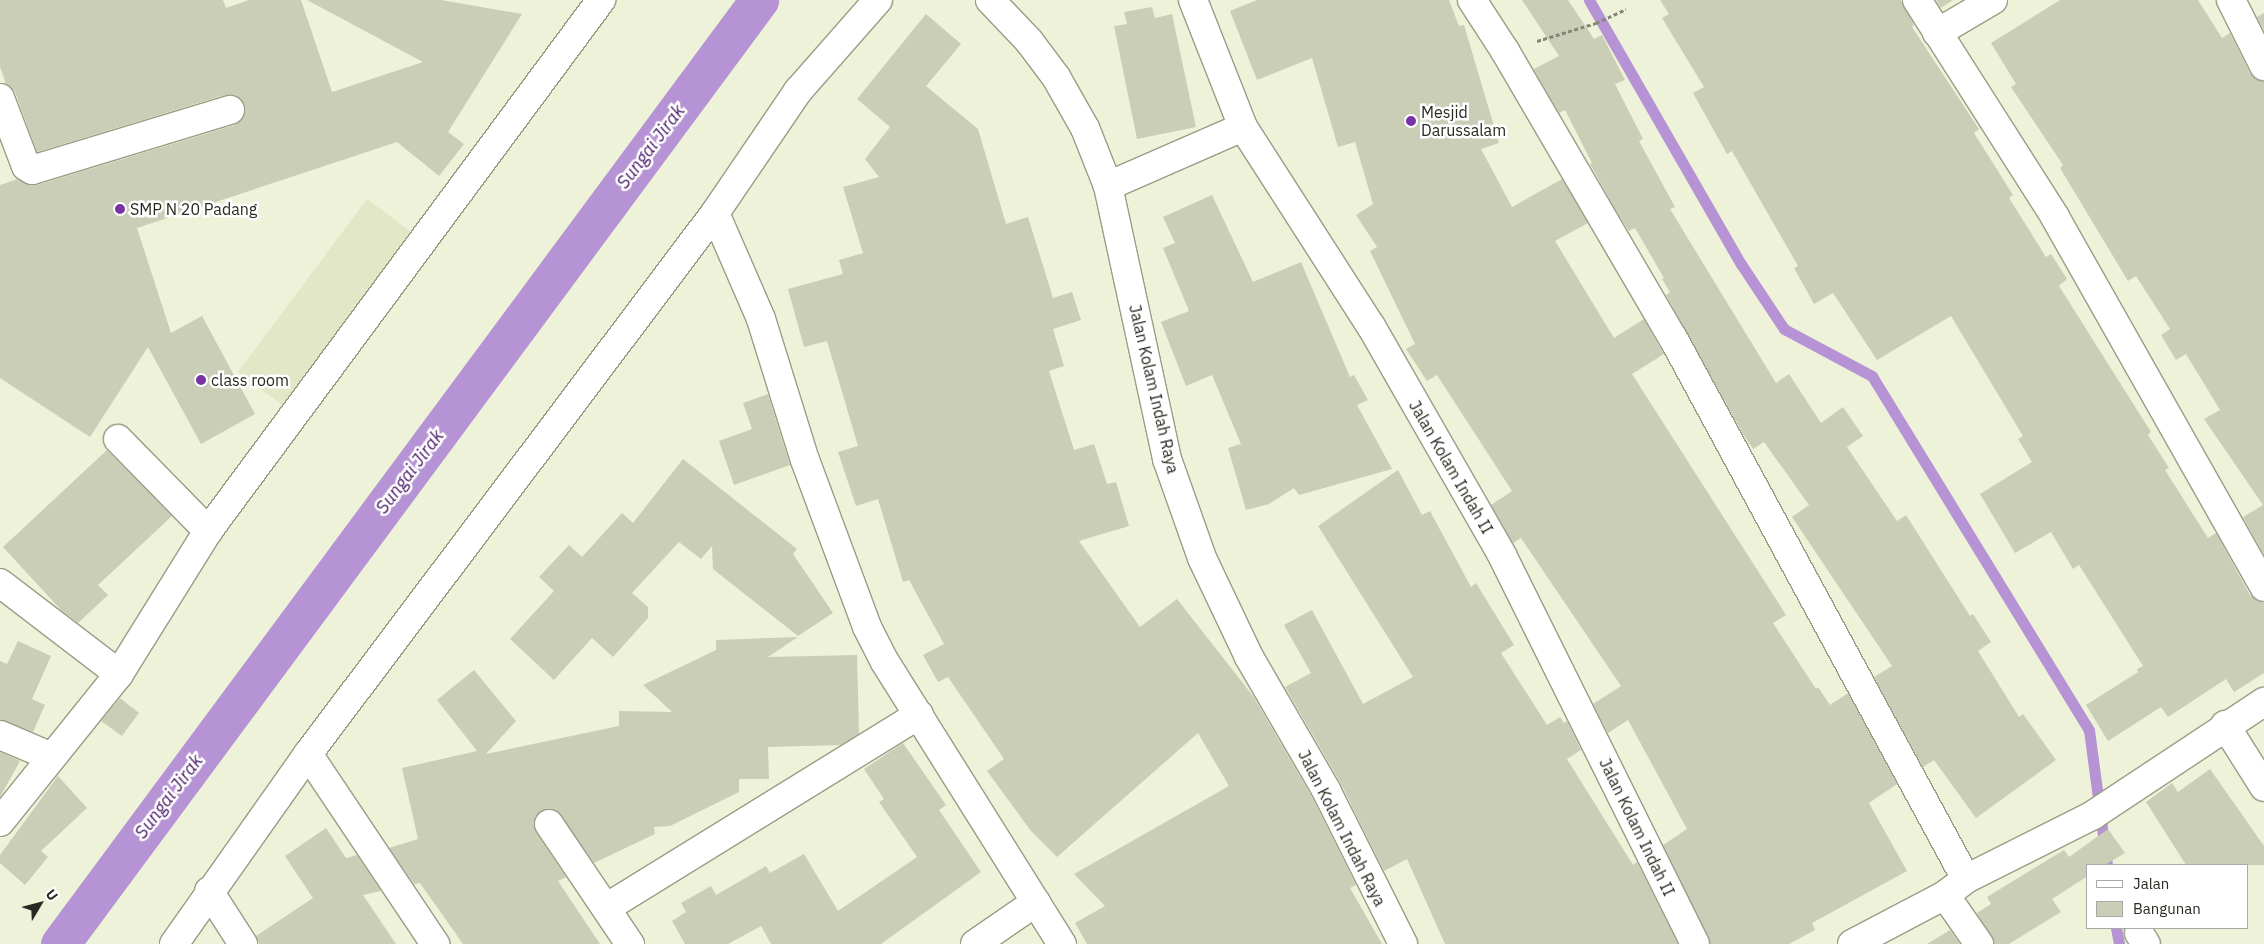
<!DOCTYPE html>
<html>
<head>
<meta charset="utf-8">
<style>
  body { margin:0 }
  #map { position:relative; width:2264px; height:944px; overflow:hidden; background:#eef2d9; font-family:"IBM Plex Sans",sans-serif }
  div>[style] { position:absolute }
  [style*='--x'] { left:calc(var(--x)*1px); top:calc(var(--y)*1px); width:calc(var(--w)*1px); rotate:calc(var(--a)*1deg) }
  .built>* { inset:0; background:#e2e7c8 }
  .stream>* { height:11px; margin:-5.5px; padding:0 5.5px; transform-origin:5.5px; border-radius:5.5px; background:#b593d4 }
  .canal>* { height:39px; margin:-19.5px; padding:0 19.5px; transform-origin:19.5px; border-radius:19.5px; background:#b593d4 }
  .building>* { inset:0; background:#caceb6 }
  .path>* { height:3px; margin-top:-1.5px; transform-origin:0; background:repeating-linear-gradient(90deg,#848776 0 4px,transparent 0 6.5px) }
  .roads { filter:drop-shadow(1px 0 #999d86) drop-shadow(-1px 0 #999d86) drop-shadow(0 1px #999d86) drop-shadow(0 -1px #999d86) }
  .minor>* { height:28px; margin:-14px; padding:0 14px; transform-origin:14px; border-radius:14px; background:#fff }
  .dots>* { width:14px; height:14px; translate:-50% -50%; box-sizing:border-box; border:2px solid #fff; border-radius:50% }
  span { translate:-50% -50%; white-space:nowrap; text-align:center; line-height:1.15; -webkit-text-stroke:5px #fff; paint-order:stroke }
  .poi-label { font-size:16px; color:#282920 }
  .left { translate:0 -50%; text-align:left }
  .street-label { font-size:16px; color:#282920 }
  .water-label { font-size:18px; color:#4a1d69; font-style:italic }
  .legend { position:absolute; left:2086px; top:864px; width:162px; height:65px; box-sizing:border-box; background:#fff; border:1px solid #a9a9a6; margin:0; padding:6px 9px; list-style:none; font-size:15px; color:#282920 }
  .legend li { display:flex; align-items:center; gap:10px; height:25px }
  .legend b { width:25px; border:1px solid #a9a9a6 }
  .north { position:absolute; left:15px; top:879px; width:50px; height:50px; -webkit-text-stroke:4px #fff; paint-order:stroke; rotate:53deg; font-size:14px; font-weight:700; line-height:20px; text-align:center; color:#282920 }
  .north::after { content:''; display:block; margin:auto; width:18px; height:22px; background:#282920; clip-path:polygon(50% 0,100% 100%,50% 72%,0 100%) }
</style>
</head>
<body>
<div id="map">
  <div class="built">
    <div style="clip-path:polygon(367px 199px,418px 237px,289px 410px,238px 372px)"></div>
  </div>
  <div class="stream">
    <div style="--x:1589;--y:0;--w:305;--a:60.1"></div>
    <div style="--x:1741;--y:264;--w:78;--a:56.5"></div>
    <div style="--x:1784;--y:329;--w:100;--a:28.1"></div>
    <div style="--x:1872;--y:376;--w:415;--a:58.5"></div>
    <div style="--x:2089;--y:730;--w:136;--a:82.4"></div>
    <div style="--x:2116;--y:928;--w:16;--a:79"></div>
  </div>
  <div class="canal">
    <div style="--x:60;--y:944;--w:1175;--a:-53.48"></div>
  </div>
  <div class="building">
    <div style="clip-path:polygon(0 0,223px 0,226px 8px,249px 0,301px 0,332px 92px,423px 62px,307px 0,441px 0,522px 14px,448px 132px,464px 144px,439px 176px,397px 142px,137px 228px,171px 333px,202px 316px,255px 414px,201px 444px,148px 347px,90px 437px,0 378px,0 185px,18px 179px,37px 185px,235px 125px,245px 114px,245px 105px,234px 95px,225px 95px,37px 152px,15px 92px,6px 84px,0 67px)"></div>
    <div style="clip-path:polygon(1257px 0,1449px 0,1459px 26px,1464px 25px,1499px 143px,1481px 149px,1512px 207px,1562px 179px,1588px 223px,1555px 241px,1614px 338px,1644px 319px,1659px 346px,1664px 354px,1632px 374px,1786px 615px,1773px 623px,1816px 689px,1818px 687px,1830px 705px,1848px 693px,1897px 784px,1869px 803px,1907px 871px,1812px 923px,1815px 930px,1789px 944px,1710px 944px,1663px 845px,1687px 829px,1628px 720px,1608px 733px,1593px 704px,1621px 686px,1521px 538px,1513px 543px,1491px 505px,1512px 491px,1437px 375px,1427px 381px,1406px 349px,1415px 344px,1370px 251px,1377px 247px,1356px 215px,1373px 204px,1355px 142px,1338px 147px,1312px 58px,1257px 80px,1230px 11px)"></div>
    <div style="clip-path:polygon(1522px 0,1568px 0,1594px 39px,1602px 35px,1625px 80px,1615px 84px,1643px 139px,1639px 141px,1675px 207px,1670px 209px,1776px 383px,1789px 374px,1821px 423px,1843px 407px,1863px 436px,1847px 447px,1897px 521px,1906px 515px,1970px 616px,1973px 614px,1991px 642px,1978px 651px,2019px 717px,2023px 714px,2056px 760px,1976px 818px,1934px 760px,1923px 767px,1874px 677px,1892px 666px,1792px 517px,1809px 505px,1764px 442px,1753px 449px,1743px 434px,1666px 295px,1670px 292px,1662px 279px,1664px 278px,1635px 228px,1629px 231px,1615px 209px,1590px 164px,1592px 163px,1565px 110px,1559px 113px,1538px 77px,1534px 69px,1559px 56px)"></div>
    <div style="clip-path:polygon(1660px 0,1901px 0,1914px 25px,1912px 27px,1979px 129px,1974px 133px,2013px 195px,2009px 198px,2046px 257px,2051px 254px,2067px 279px,2059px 286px,2151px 432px,2148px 435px,2169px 468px,2165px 470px,2208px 538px,2216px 533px,2250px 595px,2264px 603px,2264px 673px,2234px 692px,2226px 679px,2168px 717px,2161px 707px,2108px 741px,2086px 705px,2138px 672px,2137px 669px,2143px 666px,2079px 565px,2073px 569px,2051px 532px,2015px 553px,1980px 494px,2032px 462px,2018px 439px,2023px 436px,1951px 316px,1877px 360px,1833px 293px,1814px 304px,1794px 268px,1798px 266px,1732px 151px,1727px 154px,1693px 93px,1704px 87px,1662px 18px,1669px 14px)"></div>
    <div style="clip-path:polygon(1936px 0,1953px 0,1941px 8px)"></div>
    <div style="clip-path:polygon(2060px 0,2198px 0,2222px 38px,2230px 33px,2250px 73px,2264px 81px,2264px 555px,2243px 517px,2263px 505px,2204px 419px,2220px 410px,2186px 354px,2176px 360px,2161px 335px,2170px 329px,2136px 276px,2128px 281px,2060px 168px,2063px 165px,2011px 87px,2016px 84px,1991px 43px)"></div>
    <div style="clip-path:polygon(1152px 7px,1155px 18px,1172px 14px,1196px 127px,1137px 139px,1114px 26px,1127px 24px,1124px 12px)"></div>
    <div style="clip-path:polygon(2264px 13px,2264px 31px,2257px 17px)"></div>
    <div style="clip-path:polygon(926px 14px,961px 44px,926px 86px,978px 129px,1006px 224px,1028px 217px,1053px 298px,1072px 292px,1081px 320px,1053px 329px,1064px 366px,1049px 371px,1074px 450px,1094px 444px,1107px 484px,1116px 482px,1129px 526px,1079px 541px,1140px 627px,1177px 599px,1253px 696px,1312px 797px,1356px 885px,1350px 888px,1382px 944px,1087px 944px,1075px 923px,1105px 906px,1074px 874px,1229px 786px,1198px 733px,1057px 857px,1031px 831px,987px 771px,1004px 759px,948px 677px,938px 682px,923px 655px,944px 644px,909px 580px,903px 582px,878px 499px,856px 506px,838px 452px,858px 446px,827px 341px,804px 347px,788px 289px,843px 274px,839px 260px,863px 253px,843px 187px,879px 177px,865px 159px,890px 127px,857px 99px)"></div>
    <div style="clip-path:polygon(1212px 195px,1253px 282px,1301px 262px,1350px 377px,1354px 375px,1368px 400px,1357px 405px,1392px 469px,1299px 495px,1294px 488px,1269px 504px,1246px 510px,1228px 448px,1241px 444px,1212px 375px,1186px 386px,1161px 322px,1189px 311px,1163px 248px,1175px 243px,1163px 217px)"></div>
    <div style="clip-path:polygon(768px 394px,790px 465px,734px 485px,719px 441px,752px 429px,743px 403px)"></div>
    <div style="clip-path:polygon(107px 450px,172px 516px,98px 585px,108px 595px,78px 623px,61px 610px,3px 547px)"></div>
    <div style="clip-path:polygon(683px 459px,797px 549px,793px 554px,833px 613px,798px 636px,713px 569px,712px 546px,701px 559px,679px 542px,632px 593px,648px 607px,648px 618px,613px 657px,592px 638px,554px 680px,510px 639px,554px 591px,539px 577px,569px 545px,582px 557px,622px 513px,633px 523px)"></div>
    <div style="clip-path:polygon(1398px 470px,1422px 515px,1430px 511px,1471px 587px,1476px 583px,1514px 645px,1501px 653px,1547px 725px,1560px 717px,1564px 723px,1567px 721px,1581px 750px,1567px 759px,1633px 865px,1637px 862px,1678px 944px,1445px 944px,1407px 859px,1384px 871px,1340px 782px,1285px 687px,1311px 673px,1284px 625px,1312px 610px,1363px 704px,1413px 677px,1318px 526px)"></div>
    <div style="clip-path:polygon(798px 637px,768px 657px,857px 655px,859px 734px,841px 745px,768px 747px,769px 779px,739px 779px,739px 792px,670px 826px,654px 827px,655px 834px,594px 863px,556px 810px,547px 809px,535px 817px,536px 832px,566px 877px,558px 881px,600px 944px,463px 944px,420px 883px,414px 884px,389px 848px,418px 839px,402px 768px,477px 751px,437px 700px,474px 670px,516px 721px,486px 754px,619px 726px,619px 711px,672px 712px,643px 685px,716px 650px,716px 640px)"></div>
    <div style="clip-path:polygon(18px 641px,51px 656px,32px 699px,45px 705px,33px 732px,0 720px,0 661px,7px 664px)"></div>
    <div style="clip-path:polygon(120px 698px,139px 713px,122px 736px,101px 721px)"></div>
    <div style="clip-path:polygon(903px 743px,946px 805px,939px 810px,981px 872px,881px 944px,771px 944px,761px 926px,728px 944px,685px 944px,672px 921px,686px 912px,681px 903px,711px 886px,716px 895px,766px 866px,770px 873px,804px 854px,838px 911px,917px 857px,879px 802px,884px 799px,864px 769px)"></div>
    <div style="clip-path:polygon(0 752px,20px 761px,0 797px)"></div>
    <div style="clip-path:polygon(2210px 769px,2264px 846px,2264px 865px,2186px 865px,2146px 802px,2172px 783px,2178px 792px)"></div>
    <div style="clip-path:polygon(58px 776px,87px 808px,41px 851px,48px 857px,25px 885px,0 863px,0 855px)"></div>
    <div style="clip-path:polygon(326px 828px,346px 858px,357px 855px,381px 891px,363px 895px,396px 944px,259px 944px,256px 936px,313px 898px,285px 856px)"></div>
    <div style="clip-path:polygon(2108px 829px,2125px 853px,2105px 865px,2088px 865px,2088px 876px,2052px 899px,2061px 912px,2009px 944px,1994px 944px,1977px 913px,1991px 904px,1987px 897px,2064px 850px,2069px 857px)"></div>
    <div style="clip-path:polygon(1950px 930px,1960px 944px,1927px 944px)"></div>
  </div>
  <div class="path">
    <div style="--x:1537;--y:41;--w:62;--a:-17"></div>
    <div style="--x:1596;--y:23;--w:33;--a:-25"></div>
  </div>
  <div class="roads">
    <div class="minor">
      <div style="--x:990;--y:0;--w:57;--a:46.4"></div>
      <div style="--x:1029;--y:41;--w:45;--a:53.1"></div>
      <div style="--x:1056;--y:77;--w:59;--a:60.4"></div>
      <div style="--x:1085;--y:128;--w:62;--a:68.4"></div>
      <div style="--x:1108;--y:186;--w:279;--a:77.8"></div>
      <div style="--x:1167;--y:459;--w:105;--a:70.5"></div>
      <div style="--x:1202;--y:558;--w:110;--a:64.6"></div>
      <div style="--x:1249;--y:657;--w:154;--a:59.9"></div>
      <div style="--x:1326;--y:790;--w:172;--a:63.4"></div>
      <div style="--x:1193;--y:0;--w:136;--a:68.5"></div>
      <div style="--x:1243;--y:127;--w:237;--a:57.3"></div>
      <div style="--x:1371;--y:326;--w:264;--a:60.2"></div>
      <div style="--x:1502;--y:555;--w:434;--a:63.6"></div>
      <div style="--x:1472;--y:0;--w:61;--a:57.1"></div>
      <div style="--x:1505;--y:51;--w:333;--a:59.7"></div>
      <div style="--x:1673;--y:338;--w:615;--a:61.56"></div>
      <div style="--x:1917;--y:0;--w:257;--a:57.5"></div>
      <div style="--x:2055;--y:217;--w:425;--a:60.5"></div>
      <div style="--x:2231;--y:0;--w:74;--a:63.4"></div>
      <div style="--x:1937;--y:33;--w:65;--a:-30.5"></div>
      <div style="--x:0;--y:98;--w:73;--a:69.1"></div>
      <div style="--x:26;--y:166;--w:7;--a:34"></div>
      <div style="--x:32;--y:170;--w:207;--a:-16.9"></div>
      <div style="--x:1108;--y:186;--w:147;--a:-23.6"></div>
      <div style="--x:715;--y:213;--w:116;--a:66.5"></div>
      <div style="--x:761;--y:319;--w:148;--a:72.7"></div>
      <div style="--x:805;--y:460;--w:178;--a:69.6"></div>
      <div style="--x:867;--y:627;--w:39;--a:63"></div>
      <div style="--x:885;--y:662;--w:333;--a:57.9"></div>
      <div style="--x:118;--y:439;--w:129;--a:45.6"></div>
      <div style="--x:0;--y:583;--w:150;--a:37.4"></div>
      <div style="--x:2225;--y:725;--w:73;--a:57.8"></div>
      <div style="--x:0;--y:735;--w:56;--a:22.9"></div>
      <div style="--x:308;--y:754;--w:229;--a:56.2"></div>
      <div style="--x:0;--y:822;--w:190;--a:-51.2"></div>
      <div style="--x:119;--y:674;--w:168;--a:-58.1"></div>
      <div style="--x:208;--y:531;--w:661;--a:-53.49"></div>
      <div style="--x:549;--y:824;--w:145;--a:56"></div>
      <div style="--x:209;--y:891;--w:63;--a:57.3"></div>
      <div style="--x:1945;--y:895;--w:60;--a:55.2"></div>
      <div style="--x:606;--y:908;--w:368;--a:-31.7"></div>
      <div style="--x:2139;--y:933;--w:13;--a:58"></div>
      <div style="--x:174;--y:944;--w:232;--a:-54.8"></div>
      <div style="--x:308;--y:754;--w:677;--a:-53.05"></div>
      <div style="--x:715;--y:213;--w:148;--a:-55.8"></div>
      <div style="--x:798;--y:91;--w:121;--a:-48.7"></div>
      <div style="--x:975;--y:944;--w:74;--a:-34.5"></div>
      <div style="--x:1852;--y:944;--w:105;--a:-27.8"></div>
      <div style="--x:1945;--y:895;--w:26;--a:-37"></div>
      <div style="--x:1966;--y:879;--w:142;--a:-26.7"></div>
      <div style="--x:2093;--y:815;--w:205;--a:-33.5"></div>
    </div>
  </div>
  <div class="dots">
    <div style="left:1411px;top:121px;background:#7732a6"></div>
    <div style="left:120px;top:209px;background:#7732a6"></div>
    <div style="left:201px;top:380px;background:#7732a6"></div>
  </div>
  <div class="poi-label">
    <span class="left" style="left:1421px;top:121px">Mesjid<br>Darussalam</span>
    <span class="left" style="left:130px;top:209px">SMP N 20 Padang</span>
    <span class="left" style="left:211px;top:380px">class room</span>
  </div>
  <div class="street-label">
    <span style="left:1154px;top:389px;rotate:77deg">Jalan Kolam Indah Raya</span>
    <span style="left:1451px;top:467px;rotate:60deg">Jalan Kolam Indah II</span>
    <span style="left:1637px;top:827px;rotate:64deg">Jalan Kolam Indah II</span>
    <span style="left:1342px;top:828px;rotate:63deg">Jalan Kolam Indah Raya</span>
  </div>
  <div class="water-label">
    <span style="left:651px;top:147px;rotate:-53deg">Sungai Jirak</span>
    <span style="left:410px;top:472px;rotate:-53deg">Sungai Jirak</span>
    <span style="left:169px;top:797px;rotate:-53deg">Sungai Jirak</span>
  </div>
  <ul class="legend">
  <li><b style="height:6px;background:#fff"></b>Jalan</li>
  <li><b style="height:14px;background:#caceb6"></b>Bangunan</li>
  </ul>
  <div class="north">U</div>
</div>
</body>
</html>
